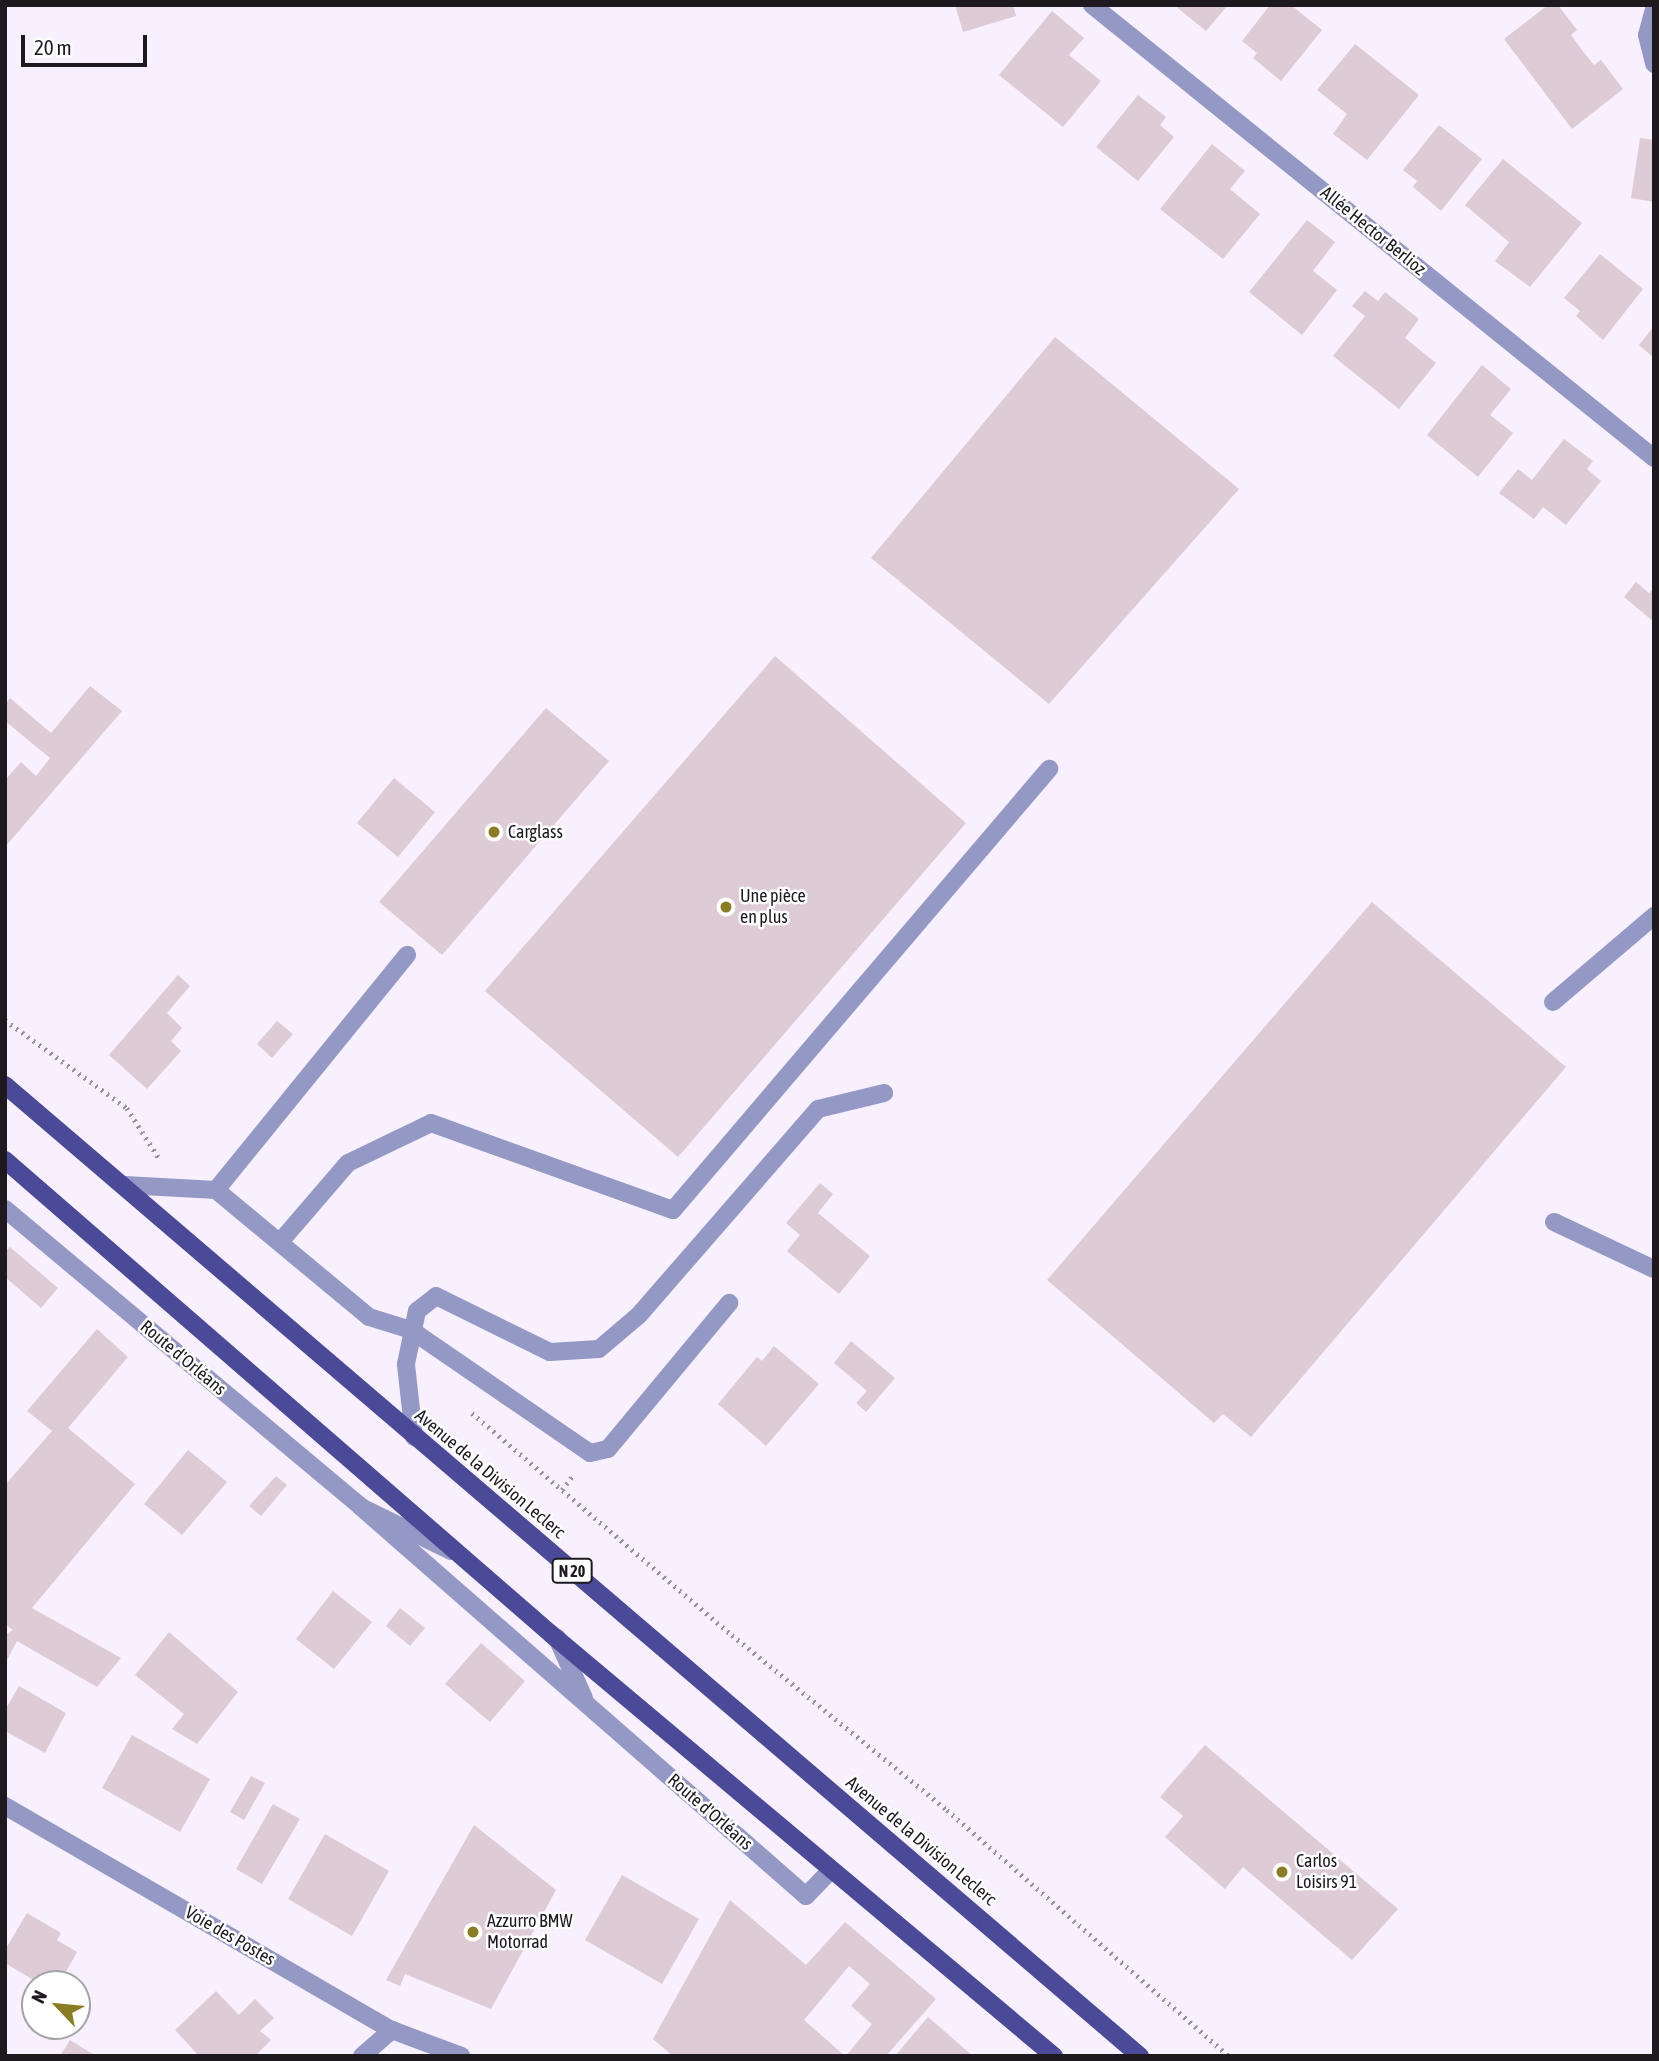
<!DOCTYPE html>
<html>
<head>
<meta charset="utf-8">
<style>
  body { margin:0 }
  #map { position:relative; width:1659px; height:2061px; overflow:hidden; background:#f8f0fe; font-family:"Asap Condensed",sans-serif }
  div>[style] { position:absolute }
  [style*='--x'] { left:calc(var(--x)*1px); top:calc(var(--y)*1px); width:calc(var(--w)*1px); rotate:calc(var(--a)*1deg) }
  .building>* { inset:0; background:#ddcbd6 }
  .path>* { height:4.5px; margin-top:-2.25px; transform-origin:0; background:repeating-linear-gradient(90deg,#98929d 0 2px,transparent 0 7px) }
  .minor>* { height:18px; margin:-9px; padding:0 9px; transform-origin:9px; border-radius:9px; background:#9498c5 }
  .major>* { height:18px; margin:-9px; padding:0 9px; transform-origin:9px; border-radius:9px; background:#4b4a98 }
  .dots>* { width:19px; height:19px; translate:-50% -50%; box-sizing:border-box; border:4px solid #fff; border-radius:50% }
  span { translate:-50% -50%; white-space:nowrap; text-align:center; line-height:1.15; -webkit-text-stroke:5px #fff; paint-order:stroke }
  .shield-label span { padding:2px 5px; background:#fff; border:2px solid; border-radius:5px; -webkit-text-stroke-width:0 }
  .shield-label { font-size:16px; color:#1d191f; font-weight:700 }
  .street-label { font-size:18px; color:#1d191f }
  .poi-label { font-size:18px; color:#1d191f }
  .left { translate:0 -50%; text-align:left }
  .frame { position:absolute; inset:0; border:7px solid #1d191f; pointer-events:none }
  .north { position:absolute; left:21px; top:1970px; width:70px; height:70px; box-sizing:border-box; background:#fff; border:2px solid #a5a3a5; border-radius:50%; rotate:296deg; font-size:19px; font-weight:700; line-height:28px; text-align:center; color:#1d191f }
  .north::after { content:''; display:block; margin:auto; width:24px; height:32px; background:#8a7d23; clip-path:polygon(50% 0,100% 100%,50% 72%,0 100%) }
  .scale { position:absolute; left:21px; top:35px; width:126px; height:32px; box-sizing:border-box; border:4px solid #1d191f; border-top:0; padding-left:9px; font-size:21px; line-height:24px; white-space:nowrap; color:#1d191f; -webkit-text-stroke:5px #fff; paint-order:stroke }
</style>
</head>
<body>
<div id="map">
  <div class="building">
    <div style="clip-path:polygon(955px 5px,1013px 5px,1016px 16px,963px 32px)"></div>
    <div style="clip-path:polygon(1174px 5px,1228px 5px,1206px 31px)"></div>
    <div style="clip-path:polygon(1270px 5px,1291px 5px,1322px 30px,1281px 81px,1253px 58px,1257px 53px,1242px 41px)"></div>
    <div style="clip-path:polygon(1548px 5px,1558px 5px,1577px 30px,1571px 35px,1582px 50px,1594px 65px,1601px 60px,1623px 89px,1572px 129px,1504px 39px)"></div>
    <div style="clip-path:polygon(1052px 11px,1084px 38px,1069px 55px,1101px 81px,1063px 127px,999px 75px)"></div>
    <div style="clip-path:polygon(1355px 44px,1419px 95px,1367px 160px,1333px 134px,1347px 114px,1317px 90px)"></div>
    <div style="clip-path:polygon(1138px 95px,1166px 117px,1160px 125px,1174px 137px,1138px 181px,1096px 147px)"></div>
    <div style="clip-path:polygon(1439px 125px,1482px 159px,1441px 211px,1413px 187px,1417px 181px,1403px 170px)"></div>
    <div style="clip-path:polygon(1640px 138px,1654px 140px,1654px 202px,1631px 198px)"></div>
    <div style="clip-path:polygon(1212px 144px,1245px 171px,1230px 189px,1260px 214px,1223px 259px,1160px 209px)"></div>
    <div style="clip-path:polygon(1503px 159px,1582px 223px,1530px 287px,1495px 261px,1509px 242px,1465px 205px)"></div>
    <div style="clip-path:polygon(1307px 220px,1335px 242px,1313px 271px,1337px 290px,1302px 335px,1249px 292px)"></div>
    <div style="clip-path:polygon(1600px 254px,1643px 289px,1603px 340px,1576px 316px,1580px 311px,1564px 298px)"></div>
    <div style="clip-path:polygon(1365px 291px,1378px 301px,1385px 292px,1419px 319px,1405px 338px,1436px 363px,1399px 409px,1333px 356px,1365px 316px,1352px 306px)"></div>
    <div style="clip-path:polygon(1654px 326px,1654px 358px,1639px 345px)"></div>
    <div style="clip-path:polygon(1055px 337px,1239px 489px,1049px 704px,871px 558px)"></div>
    <div style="clip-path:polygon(1482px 365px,1511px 389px,1490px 415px,1513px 433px,1478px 477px,1427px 435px)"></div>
    <div style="clip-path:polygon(1564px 439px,1593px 461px,1587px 469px,1601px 481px,1566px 525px,1543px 507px,1534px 519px,1499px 493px,1518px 469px,1532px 480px)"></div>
    <div style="clip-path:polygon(1636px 582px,1649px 593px,1654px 588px,1654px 622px,1624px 597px)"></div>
    <div style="clip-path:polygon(775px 656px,966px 823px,678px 1157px,485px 991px)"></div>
    <div style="clip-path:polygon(90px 686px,122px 711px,5px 847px,5px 780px,21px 762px,36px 776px,50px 758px,5px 721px,5px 704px,10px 698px,51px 733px)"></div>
    <div style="clip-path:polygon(546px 708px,609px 761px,442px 955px,379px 902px)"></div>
    <div style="clip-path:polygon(394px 778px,435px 812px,398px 857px,357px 823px)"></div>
    <div style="clip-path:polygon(1372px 902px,1566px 1067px,1251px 1437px,1223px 1414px,1214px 1423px,1047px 1280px)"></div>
    <div style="clip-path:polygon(178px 975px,190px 986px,167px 1013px,182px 1028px,171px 1041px,181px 1051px,147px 1089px,109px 1055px)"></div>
    <div style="clip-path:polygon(277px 1021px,293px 1034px,272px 1058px,257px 1044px)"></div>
    <div style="clip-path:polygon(820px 1183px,833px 1194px,818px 1213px,870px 1256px,839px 1294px,787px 1251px,800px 1235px,786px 1223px)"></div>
    <div style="clip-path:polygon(10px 1247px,58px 1288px,41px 1308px,5px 1277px,5px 1252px)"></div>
    <div style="clip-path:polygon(97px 1329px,128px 1357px,68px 1428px,135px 1484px,32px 1608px,121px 1658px,97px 1687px,17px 1641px,5px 1664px,5px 1635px,13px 1630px,5px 1624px,5px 1485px,52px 1431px,27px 1411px)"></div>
    <div style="clip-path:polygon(851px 1341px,895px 1378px,866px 1412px,856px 1403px,867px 1391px,834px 1363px)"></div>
    <div style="clip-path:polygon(774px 1346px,819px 1384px,766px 1446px,718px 1404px,757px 1357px,762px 1361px)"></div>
    <div style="clip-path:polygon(188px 1450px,227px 1482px,182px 1535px,144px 1504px)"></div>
    <div style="clip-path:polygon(276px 1476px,287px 1485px,261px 1516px,249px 1506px)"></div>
    <div style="clip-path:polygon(333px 1591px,372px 1622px,334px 1669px,296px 1639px)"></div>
    <div style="clip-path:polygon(400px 1608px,425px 1628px,410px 1646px,386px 1626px)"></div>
    <div style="clip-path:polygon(169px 1632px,238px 1692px,197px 1744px,172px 1729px,184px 1714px,135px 1675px)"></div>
    <div style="clip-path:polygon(481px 1643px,525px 1681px,490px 1722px,445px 1684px)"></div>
    <div style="clip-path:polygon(19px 1686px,66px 1713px,45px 1753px,5px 1731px,5px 1710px)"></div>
    <div style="clip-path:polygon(132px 1735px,210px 1779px,180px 1832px,102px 1788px)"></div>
    <div style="clip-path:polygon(1205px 1745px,1398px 1909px,1352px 1960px,1243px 1867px,1225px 1889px,1165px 1837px,1183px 1816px,1160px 1797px)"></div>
    <div style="clip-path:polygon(251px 1776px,265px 1783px,244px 1820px,230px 1812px)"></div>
    <div style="clip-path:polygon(273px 1804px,300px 1819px,262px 1884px,236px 1869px)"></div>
    <div style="clip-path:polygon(474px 1825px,556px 1890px,491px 2009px,405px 1974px,400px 1986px,386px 1980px)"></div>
    <div style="clip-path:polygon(325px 1834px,389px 1871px,352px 1936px,288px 1899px)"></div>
    <div style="clip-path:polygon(622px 1875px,699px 1919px,662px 1984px,585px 1940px)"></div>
    <div style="clip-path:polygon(730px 1900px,806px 1965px,845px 1922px,936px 1999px,886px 2056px,846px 2056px,872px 2024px,851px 2006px,870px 1984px,849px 1966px,804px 2020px,845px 2056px,673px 2056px,653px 2039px)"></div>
    <div style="clip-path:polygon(27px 1913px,61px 1933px,57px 1940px,77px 1952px,59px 1984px,40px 1984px,5px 1963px,5px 1950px)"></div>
    <div style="clip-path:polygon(216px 1991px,239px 2015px,255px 1999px,274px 2018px,260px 2031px,271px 2040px,255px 2056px,199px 2056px,175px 2030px)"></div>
    <div style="clip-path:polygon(928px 2017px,973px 2056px,895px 2056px)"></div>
    <div style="clip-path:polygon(70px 2040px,96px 2056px,60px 2056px)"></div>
  </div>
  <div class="path">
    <div style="--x:5;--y:1020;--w:150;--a:35.8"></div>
    <div style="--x:127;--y:1108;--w:59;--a:57.4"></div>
    <div style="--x:472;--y:1413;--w:342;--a:40.5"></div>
    <div style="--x:732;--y:1635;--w:277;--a:39.1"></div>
    <div style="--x:947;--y:1810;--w:374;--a:41.1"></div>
    <div style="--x:562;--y:1490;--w:17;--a:-54"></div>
  </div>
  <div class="minor">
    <div style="--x:1092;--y:5;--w:722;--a:38.87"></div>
    <div style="--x:1654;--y:9;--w:27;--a:105"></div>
    <div style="--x:1647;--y:35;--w:30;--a:76"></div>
    <div style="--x:1553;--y:1002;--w:133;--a:-40.4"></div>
    <div style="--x:125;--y:1185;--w:91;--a:3.1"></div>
    <div style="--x:216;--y:1190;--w:199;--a:39.7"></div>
    <div style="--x:369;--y:1317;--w:44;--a:17.2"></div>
    <div style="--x:411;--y:1330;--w:217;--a:34.5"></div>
    <div style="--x:590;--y:1453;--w:18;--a:-13"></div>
    <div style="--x:608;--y:1449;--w:190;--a:-50.3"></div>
    <div style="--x:216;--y:1190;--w:303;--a:-50.9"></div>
    <div style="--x:5;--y:1209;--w:464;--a:39.9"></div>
    <div style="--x:361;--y:1507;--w:100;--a:26.1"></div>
    <div style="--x:1554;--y:1222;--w:110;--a:25.2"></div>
    <div style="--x:280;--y:1242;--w:104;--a:-49.3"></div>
    <div style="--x:348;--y:1163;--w:92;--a:-25.7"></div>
    <div style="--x:431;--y:1123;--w:257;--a:19.8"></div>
    <div style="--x:673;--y:1210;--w:580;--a:-49.55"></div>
    <div style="--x:414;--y:1437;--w:73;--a:-96.3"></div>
    <div style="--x:406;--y:1364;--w:54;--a:-78.3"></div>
    <div style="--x:417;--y:1311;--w:24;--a:-38"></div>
    <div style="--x:436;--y:1296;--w:127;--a:26.2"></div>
    <div style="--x:550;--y:1352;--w:49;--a:-3.5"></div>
    <div style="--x:599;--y:1349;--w:52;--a:-40.4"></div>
    <div style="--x:639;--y:1315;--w:273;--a:-49"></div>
    <div style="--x:818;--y:1109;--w:68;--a:-13.6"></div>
    <div style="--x:361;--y:1507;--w:591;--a:41.16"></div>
    <div style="--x:806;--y:1896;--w:36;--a:-46"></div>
    <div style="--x:557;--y:1638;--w:66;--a:65.8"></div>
    <div style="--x:5;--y:1806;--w:447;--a:30.1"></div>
    <div style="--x:392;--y:2030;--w:74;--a:20.6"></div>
    <div style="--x:362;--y:2056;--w:40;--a:-41"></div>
  </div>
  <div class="major">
    <div style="--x:5;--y:1085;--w:1494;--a:40.55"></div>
    <div style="--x:5;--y:1160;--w:723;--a:40.96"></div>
    <div style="--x:551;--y:1634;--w:657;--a:40"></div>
  </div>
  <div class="dots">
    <div style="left:494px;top:832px;background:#8a7d23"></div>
    <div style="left:726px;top:907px;background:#8a7d23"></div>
    <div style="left:1282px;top:1872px;background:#8a7d23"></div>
    <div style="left:473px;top:1932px;background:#8a7d23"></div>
  </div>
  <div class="shield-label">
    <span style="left:572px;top:1571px">N 20</span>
  </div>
  <div class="street-label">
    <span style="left:1373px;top:231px;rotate:39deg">Allée Hector Berlioz</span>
    <span style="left:183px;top:1358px;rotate:40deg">Route d'Orléans</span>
    <span style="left:490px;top:1474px;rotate:40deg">Avenue de la Division Leclerc</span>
    <span style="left:710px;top:1812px;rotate:41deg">Route d'Orléans</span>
    <span style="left:921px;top:1841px;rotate:40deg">Avenue de la Division Leclerc</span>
    <span style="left:230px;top:1936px;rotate:30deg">Voie des Postes</span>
  </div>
  <div class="poi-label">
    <span class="left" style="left:508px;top:832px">Carglass</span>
    <span class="left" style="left:740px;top:907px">Une pièce<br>en plus</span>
    <span class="left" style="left:1296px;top:1872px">Carlos<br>Loisirs 91</span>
    <span class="left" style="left:487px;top:1932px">Azzurro BMW<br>Motorrad</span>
  </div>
  <div class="frame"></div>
  <div class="north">N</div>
  <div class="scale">20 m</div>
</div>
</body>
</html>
